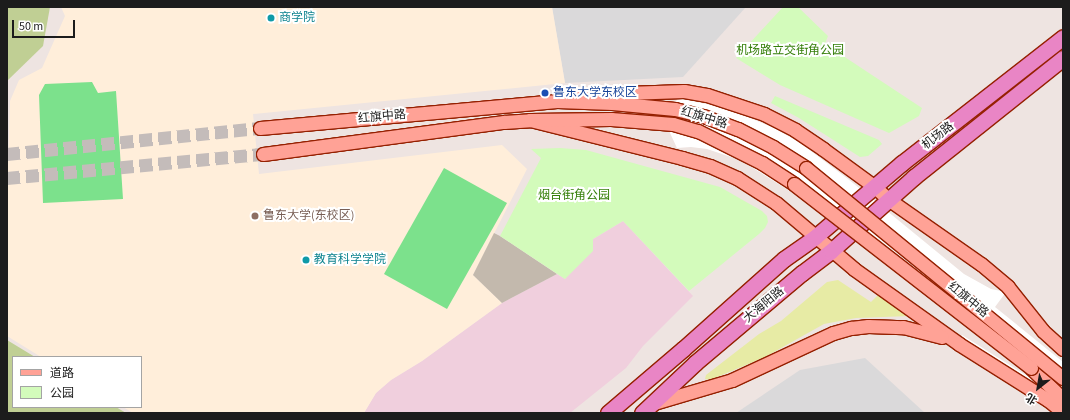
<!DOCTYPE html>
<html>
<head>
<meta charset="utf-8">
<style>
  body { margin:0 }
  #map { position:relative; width:1070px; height:420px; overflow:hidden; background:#eee4e1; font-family:"Source Sans 3","Noto Sans SC",sans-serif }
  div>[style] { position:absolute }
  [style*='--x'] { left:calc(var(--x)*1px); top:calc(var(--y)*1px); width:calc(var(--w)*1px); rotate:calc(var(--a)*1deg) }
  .residential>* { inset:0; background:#dad9da }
  .commercial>* { inset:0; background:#f0cfdd }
  .education>* { inset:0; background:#ffeeda }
  .construction>* { inset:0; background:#c3b9ad }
  .grass>* { inset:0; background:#e7eba5 }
  .forest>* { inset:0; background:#c0cf94 }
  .park>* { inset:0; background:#d3fbbb }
  .pitch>* { inset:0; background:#7ce18c }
  .pier>* { inset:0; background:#fff }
  .major-tunnel>* { height:13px; margin-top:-6.5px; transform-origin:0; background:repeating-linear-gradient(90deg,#c4bcba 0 13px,transparent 0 19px) }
  .roads { filter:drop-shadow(1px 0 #952000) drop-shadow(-1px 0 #952000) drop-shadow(0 1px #952000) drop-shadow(0 -1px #952000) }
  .major>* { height:13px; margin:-6.5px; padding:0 6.5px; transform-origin:6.5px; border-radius:6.5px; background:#ffa296 }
  .highway>* { height:15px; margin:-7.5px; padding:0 7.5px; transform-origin:7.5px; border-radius:7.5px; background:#e985c5 }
  .bridges { filter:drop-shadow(1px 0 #952000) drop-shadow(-1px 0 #952000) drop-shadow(0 1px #952000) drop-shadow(0 -1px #952000) }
  .major-bridge>* { height:13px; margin:-6.5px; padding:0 6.5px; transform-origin:6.5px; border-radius:6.5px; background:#ffa296 }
  .dots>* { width:11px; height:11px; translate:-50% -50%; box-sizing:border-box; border:2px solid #fff; border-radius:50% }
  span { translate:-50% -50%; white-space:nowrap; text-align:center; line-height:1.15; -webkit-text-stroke:4px #fff; paint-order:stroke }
  .culture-label { font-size:12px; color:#0d838f }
  .left { translate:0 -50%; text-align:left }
  .park-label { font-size:12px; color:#337e07 }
  .transit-label { font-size:12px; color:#164399 }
  .street-label { font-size:12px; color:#1c1c1c }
  .education-label { font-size:12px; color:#785e54 }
  .frame { position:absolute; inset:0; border:8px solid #1c1c1c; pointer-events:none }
  .legend { position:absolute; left:12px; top:356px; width:130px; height:52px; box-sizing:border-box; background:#fff; border:1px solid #a4a4a4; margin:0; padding:5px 7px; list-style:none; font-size:12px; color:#1c1c1c }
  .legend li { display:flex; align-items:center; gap:8px; height:20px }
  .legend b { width:20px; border:1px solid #a4a4a4 }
  .north { position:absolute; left:1018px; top:368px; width:40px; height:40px; -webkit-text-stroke:3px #fff; paint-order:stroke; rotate:211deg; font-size:11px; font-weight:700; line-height:16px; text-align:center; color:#1c1c1c }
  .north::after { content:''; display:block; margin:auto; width:14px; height:18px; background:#1c1c1c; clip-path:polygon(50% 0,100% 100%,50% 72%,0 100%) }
  .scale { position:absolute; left:12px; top:20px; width:63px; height:18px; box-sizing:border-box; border:2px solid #1c1c1c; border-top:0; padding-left:5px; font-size:12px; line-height:14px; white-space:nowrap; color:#1c1c1c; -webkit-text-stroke:3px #fff; paint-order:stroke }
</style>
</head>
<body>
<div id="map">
  <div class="residential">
    <div style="clip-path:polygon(552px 7px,746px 7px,683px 77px,565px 83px)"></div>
    <div style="clip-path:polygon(865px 358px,925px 413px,736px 413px,800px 370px)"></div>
  </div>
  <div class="commercial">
    <div style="clip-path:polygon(623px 221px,693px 296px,643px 346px,626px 368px,570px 413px,364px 413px,376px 393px,391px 380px,422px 361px,502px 303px,557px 274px,565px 279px,593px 239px)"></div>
  </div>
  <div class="education">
    <div style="clip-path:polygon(61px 7px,552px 7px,565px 83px,253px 114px,259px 174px,502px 145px,527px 169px,473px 275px,502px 303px,422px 361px,391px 380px,376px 393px,364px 413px,133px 413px,123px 407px,141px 407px,141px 357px,41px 357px,7px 336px,7px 199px,10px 101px,19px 80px,42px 68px,65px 16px)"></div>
  </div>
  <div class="construction">
    <div style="clip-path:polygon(494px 233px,500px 236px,557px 274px,502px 303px,473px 275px)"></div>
  </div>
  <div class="grass">
    <div style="clip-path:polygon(838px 280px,871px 302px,879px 294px,910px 316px,856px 318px,824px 324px,765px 357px,710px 380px,705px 379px,706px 375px,759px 334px,781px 321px,827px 282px)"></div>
  </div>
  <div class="forest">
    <div style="clip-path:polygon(7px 7px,50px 7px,43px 46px,7px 81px)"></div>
    <div style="clip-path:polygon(7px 340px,35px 357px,13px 357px,13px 407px,116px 407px,126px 413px,7px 413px)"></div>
  </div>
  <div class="park">
    <div style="clip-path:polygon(783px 7px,798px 7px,828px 36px,825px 44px,922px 108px,919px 116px,889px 133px,780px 85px,736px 58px)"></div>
    <div style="clip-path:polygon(775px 96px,879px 140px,882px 144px,868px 156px,860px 157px,799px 118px,771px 103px)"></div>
    <div style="clip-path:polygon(560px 148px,586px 150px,720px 187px,762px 211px,767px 216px,768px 222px,765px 228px,759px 234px,689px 291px,623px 221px,593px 239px,593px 251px,565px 279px,500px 236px,541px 158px,531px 149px)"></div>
  </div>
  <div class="pitch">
    <div style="clip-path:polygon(92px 82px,98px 93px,116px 91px,123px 199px,43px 203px,39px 95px,45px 84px)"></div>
    <div style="clip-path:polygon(444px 168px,507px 203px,447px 309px,384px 274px)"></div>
  </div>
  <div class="pier">
    <div style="clip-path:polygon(677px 98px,726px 108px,774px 128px,799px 142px,848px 179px,964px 274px,991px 289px,1006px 292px,995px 307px,1063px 362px,1063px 413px,956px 348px,962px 335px,1032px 379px,1033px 377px,811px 204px,740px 160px,707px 149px,691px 147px,677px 148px,670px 133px)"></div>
  </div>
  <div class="major-tunnel">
    <div style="--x:7;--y:154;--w:254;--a:-5.9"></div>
    <div style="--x:7;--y:178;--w:257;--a:-5.4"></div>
  </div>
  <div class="roads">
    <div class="major">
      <div style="--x:557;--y:101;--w:41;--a:-9.9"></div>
      <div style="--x:597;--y:94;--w:87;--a:-2"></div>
      <div style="--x:684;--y:91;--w:23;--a:10"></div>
      <div style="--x:707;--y:95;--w:60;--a:18.4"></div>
      <div style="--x:764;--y:114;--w:35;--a:27"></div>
      <div style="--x:795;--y:130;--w:34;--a:34"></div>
      <div style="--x:823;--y:149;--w:64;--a:36.2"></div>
      <div style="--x:875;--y:187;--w:18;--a:43"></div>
      <div style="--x:888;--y:199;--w:113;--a:35"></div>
      <div style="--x:981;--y:264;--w:35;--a:40"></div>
      <div style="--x:1008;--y:287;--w:56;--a:51.5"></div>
      <div style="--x:1043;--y:331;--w:27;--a:42"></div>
      <div style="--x:530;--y:120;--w:157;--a:14"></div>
      <div style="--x:682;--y:158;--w:29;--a:16"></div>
      <div style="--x:710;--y:166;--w:30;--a:24"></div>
      <div style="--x:737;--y:178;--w:46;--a:32.7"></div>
      <div style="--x:776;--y:203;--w:102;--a:40.2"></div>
      <div style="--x:854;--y:269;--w:129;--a:35.5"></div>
      <div style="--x:959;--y:344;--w:105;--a:32.2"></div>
      <div style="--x:1048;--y:400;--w:19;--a:39"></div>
      <div style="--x:260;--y:128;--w:298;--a:-5.2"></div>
      <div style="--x:557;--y:101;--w:55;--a:2.1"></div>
      <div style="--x:612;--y:103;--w:63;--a:5.4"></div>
      <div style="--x:675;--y:109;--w:32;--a:14"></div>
      <div style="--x:706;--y:117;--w:34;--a:21"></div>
      <div style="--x:738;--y:129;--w:39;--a:27"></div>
      <div style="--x:773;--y:147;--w:39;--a:32"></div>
      <div style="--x:263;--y:154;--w:243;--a:-7.6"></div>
      <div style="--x:504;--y:122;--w:26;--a:-4"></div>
      <div style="--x:530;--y:120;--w:81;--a:-0.7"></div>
      <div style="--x:611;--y:119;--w:62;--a:4.6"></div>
      <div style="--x:673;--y:124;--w:26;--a:16"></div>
      <div style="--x:698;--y:131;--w:72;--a:26.6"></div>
      <div style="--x:762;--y:163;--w:38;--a:33"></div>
      <div style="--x:1031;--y:368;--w:45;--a:44.1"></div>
      <div style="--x:654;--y:403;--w:81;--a:-16.4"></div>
      <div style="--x:732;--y:380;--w:111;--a:-25"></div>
      <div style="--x:833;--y:333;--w:19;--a:-16"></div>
      <div style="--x:851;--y:328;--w:17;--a:-7"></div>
      <div style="--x:868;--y:326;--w:35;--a:2"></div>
      <div style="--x:903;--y:327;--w:40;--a:14.4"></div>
    </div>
    <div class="highway">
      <div style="--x:608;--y:413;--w:99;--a:-40.5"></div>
      <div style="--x:683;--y:349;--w:135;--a:-41.7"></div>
      <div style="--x:784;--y:259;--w:38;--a:-35"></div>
      <div style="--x:815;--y:237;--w:114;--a:-40.4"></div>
      <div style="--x:902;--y:163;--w:204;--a:-38"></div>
      <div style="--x:642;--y:413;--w:73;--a:-43.3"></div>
      <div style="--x:695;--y:363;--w:140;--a:-40.1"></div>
      <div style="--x:802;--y:273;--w:36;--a:-37"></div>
      <div style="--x:831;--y:251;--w:111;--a:-41.7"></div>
      <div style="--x:914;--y:177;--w:191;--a:-38.6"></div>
    </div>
  </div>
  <div class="bridges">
    <div class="major-bridge">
      <div style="--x:806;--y:168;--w:332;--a:39.3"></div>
      <div style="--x:794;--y:184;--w:300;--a:37.8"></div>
    </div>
  </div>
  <div class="dots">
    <div style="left:271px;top:18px;background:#0f9aa8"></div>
    <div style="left:545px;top:93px;background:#1a4fb4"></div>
    <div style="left:255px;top:216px;background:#8d6e63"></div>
    <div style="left:306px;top:260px;background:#0f9aa8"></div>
  </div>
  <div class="culture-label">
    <span class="left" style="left:279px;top:18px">商学院</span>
    <span class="left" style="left:314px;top:260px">教育科学学院</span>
  </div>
  <div class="park-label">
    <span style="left:790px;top:51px">机场路立交街角公园</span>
    <span style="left:574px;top:196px">烟台街角公园</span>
  </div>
  <div class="transit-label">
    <span class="left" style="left:553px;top:93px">鲁东大学东校区</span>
  </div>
  <div class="street-label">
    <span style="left:382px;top:117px;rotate:-5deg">红旗中路</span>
    <span style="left:704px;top:118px;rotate:17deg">红旗中路</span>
    <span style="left:938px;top:136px;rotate:-38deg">机场路</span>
    <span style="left:968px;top:300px;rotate:39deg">红旗中路</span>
    <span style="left:764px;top:305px;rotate:-40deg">大海阳路</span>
  </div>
  <div class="education-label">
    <span class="left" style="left:263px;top:216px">鲁东大学(东校区)</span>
  </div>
  <div class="frame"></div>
  <ul class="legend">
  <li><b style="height:5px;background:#ffa296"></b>道路</li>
  <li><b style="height:11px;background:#d3fbbb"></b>公园</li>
  </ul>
  <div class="north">北</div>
  <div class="scale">50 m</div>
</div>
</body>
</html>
